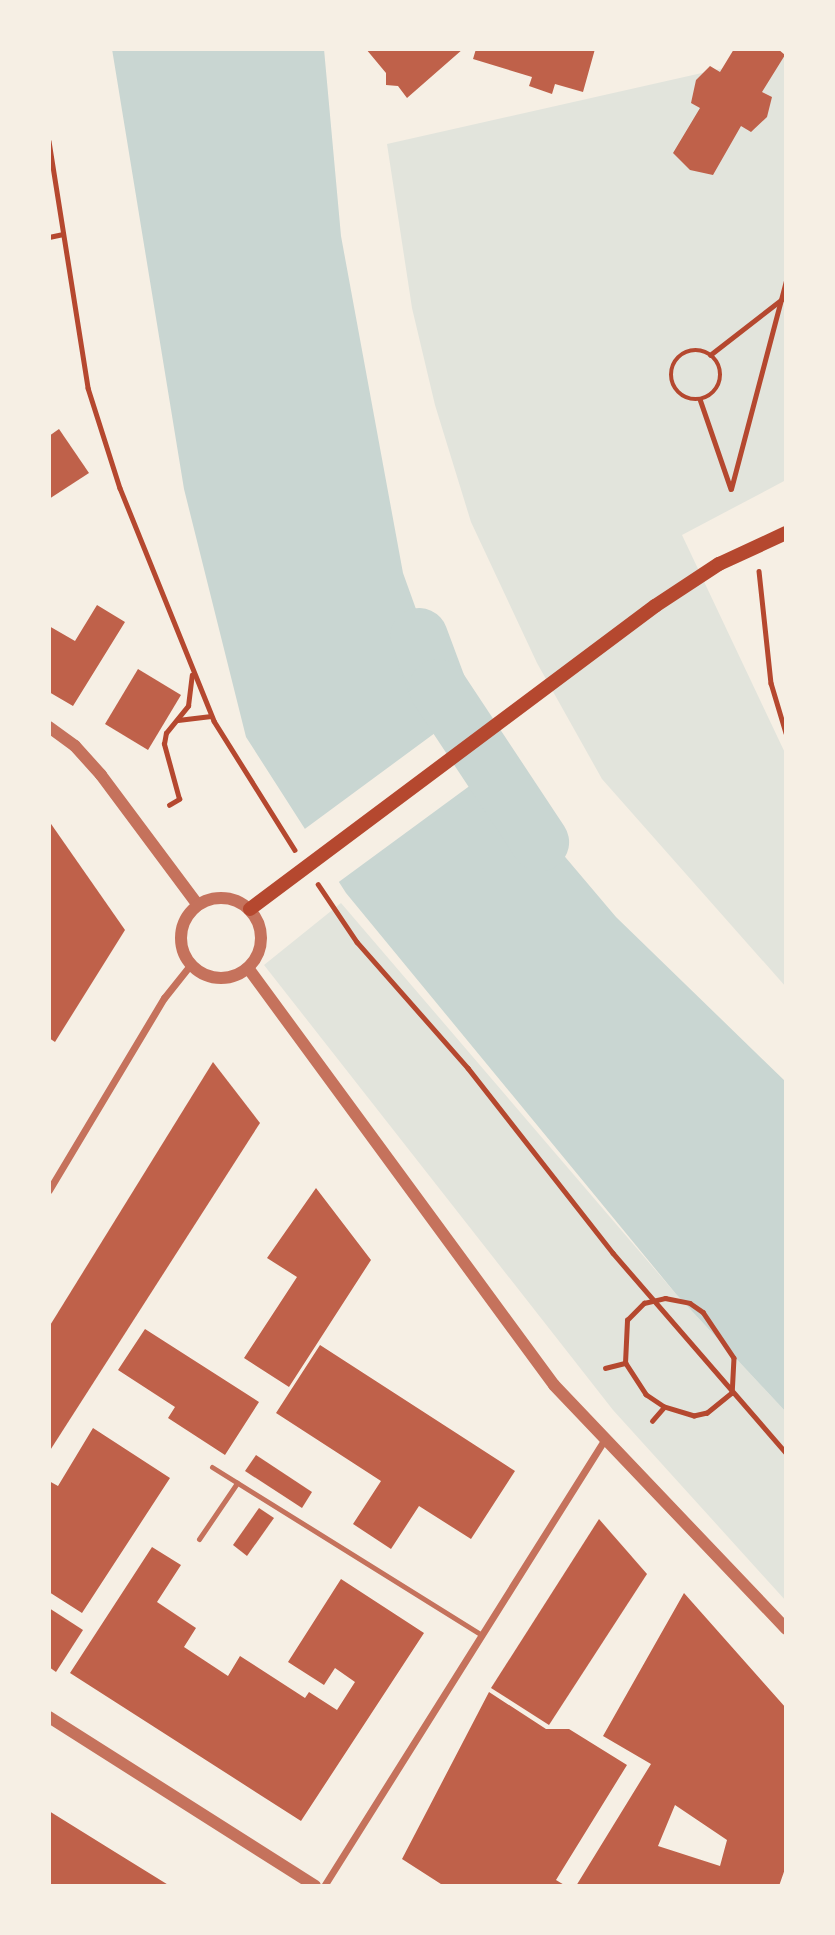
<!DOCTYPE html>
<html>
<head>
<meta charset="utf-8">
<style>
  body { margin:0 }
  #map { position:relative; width:835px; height:1935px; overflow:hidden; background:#f6efe4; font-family:Karla,sans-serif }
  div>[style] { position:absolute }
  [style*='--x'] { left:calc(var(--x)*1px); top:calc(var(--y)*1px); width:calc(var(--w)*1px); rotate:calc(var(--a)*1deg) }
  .green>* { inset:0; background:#e2e4dc }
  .water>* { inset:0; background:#c9d6d2 }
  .pier>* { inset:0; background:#f6efe4 }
  .river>* { height:58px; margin:-29px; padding:0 29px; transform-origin:29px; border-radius:29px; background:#c9d6d2 }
  .building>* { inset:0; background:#bf614a }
  .path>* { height:4.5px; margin:-2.25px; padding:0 2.25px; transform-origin:2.25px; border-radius:2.25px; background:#b5482f }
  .path>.ring { margin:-2.25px; padding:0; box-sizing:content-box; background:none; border:4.5px solid #b5482f; border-radius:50% }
  .service>* { height:5px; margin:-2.5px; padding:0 2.5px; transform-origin:2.5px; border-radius:2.5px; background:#c5725c }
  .minor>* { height:7px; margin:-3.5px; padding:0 3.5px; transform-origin:3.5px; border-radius:3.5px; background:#c5725c }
  .tertiary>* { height:12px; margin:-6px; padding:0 6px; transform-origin:6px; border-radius:6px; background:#c5725c }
  .tertiary>.ring { margin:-6px; padding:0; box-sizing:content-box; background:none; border:12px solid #c5725c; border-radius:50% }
  .secondary>* { height:14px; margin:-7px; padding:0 7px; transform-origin:7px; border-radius:7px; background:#b5482f }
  span { translate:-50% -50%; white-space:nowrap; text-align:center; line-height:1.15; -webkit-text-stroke:7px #f6efe4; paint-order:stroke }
  .frame { position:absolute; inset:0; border:51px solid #f6efe4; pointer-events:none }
</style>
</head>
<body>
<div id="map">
  <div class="green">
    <div style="clip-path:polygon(786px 54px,786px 480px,682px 535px,786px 755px,786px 987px,602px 779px,537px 663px,471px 522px,435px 405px,412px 308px,387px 144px)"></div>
    <div style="clip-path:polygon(341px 903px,676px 1294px,786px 1412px,786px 1601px,613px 1410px,264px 965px)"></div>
  </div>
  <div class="water">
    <div style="clip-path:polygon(112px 49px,324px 49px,341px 236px,403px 573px,461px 734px,616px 917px,786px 1082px,786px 1412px,676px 1294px,346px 893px,246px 737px,184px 489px)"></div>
  </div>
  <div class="pier">
    <div style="clip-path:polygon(458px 716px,464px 733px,494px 768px,336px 884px,302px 831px)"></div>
  </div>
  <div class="river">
    <div style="--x:419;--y:637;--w:54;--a:69.6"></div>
    <div style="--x:438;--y:688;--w:185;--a:56.5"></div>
  </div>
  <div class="building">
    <div style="clip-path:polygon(366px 49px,463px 49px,407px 98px,398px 86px,386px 85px,386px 73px)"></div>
    <div style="clip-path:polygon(476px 49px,595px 49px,583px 92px,555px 84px,552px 94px,529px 86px,532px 77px,473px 59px)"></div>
    <div style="clip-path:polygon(734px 49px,778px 49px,785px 55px,762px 92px,772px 97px,767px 117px,751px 132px,741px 126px,713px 175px,690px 170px,673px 153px,700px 108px,691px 103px,696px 80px,710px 66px,720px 72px)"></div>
    <div style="clip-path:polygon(59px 429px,89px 473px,49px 499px,49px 436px)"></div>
    <div style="clip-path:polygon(97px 605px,125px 622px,73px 706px,49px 692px,49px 626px,75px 641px)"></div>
    <div style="clip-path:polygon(138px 669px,181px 695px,148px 750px,105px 724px)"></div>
    <div style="clip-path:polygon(49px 821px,125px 930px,55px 1042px,49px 1038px)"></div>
    <div style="clip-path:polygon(213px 1062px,260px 1123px,49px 1452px,49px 1327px)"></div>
    <div style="clip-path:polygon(316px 1188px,371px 1260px,289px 1387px,244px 1358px,297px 1277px,267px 1258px)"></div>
    <div style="clip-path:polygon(145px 1329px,259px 1402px,225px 1455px,168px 1418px,175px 1407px,118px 1370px)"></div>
    <div style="clip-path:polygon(320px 1345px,515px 1471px,471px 1539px,419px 1506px,391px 1549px,353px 1524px,381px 1481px,276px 1413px)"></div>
    <div style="clip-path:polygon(93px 1428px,170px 1478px,82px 1613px,49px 1592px,49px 1481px,58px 1486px)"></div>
    <div style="clip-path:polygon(256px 1455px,312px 1492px,302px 1508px,245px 1471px)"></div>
    <div style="clip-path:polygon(259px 1508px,274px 1518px,247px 1556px,233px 1545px)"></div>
    <div style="clip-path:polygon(599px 1519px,647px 1574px,549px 1725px,491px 1688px)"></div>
    <div style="clip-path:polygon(152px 1547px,181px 1565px,157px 1602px,196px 1628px,184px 1647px,228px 1676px,240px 1656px,305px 1698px,309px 1692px,337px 1710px,355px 1682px,335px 1668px,324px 1685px,288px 1662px,341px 1579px,424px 1633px,301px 1821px,70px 1673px)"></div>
    <div style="clip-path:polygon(evenodd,684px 1593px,786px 1708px,786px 1866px,779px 1886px,576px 1886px,651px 1764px,603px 1736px,684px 1593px,675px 1805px,727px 1840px,720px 1866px,658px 1846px,675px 1805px)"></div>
    <div style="clip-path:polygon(49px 1608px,83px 1630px,56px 1672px,49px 1667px)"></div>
    <div style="clip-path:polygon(489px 1692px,546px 1729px,569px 1729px,627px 1765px,556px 1880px,566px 1886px,444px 1886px,402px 1859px)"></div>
    <div style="clip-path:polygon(49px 1811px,115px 1852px,170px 1886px,49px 1886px)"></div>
  </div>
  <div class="path">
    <div style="--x:49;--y:141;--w:250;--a:81"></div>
    <div style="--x:88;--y:388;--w:105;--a:72.3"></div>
    <div style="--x:120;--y:488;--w:251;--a:68"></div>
    <div style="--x:214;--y:721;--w:152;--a:57.9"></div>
    <div style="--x:49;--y:237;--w:14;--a:-12"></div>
    <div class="ring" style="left:671px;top:350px;width:45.5px;height:45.5px"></div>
    <div style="--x:710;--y:355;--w:90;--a:-37.8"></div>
    <div style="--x:700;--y:399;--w:95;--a:71"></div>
    <div style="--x:731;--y:489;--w:215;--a:-75.2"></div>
    <div style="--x:759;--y:571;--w:113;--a:83.9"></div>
    <div style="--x:771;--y:683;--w:52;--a:73.3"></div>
    <div style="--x:178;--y:720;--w:33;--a:-7"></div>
    <div style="--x:169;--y:805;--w:12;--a:-31"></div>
    <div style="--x:179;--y:799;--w:57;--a:-105.3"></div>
    <div style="--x:164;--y:744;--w:11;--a:-80"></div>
    <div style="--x:166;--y:733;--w:35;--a:-51"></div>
    <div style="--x:188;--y:706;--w:31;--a:-83"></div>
    <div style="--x:318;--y:884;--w:70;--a:56.1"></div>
    <div style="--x:357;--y:942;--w:168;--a:48.6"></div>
    <div style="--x:468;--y:1068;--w:235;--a:51.9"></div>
    <div style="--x:613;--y:1253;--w:264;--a:49.1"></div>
    <div style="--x:665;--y:1298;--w:25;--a:11"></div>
    <div style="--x:690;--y:1303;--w:16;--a:35"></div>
    <div style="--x:703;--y:1312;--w:55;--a:56"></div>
    <div style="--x:734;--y:1358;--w:35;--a:93"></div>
    <div style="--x:732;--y:1393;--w:32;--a:141"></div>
    <div style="--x:707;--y:1413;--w:13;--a:167"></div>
    <div style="--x:694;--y:1416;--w:31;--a:-163"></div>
    <div style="--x:664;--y:1407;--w:22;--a:-146"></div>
    <div style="--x:646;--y:1395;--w:38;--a:-123"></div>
    <div style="--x:625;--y:1363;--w:43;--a:-87.3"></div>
    <div style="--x:627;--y:1320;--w:24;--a:-45"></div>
    <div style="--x:644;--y:1303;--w:22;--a:-13"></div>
    <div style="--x:605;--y:1368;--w:21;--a:-14"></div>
    <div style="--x:652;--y:1421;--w:18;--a:-49"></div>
  </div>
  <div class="service">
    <div style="--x:212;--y:1467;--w:318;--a:31.9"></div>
    <div style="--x:199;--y:1539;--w:68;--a:-55.8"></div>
  </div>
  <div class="minor">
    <div style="--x:49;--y:1190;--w:224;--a:-59.1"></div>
    <div style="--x:164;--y:998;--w:43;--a:-51.5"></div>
    <div style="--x:324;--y:1886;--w:524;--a:-57.86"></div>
  </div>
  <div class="tertiary">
    <div style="--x:49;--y:727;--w:32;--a:36"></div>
    <div style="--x:75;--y:746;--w:39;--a:48"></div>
    <div style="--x:101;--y:775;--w:162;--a:53.3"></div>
    <div class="ring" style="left:181px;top:898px;width:68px;height:68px"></div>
    <div style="--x:248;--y:968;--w:517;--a:53.73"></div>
    <div style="--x:554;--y:1385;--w:337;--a:46.4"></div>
    <div style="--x:49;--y:1717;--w:315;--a:32.4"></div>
  </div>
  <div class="secondary">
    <div style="--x:250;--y:909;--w:506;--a:-36.8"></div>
    <div style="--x:655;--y:606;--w:77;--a:-33.3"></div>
    <div style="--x:719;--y:564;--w:74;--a:-24.8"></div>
  </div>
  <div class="frame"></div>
</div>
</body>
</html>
